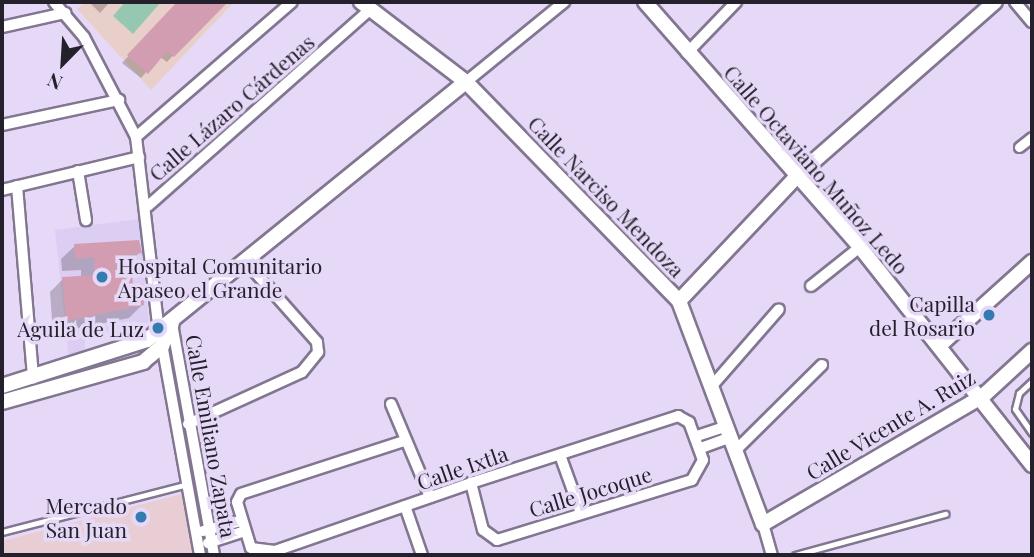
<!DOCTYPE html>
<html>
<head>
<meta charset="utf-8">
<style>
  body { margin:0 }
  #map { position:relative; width:1034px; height:557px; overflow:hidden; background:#e6d9f7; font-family:"Playfair Display",serif }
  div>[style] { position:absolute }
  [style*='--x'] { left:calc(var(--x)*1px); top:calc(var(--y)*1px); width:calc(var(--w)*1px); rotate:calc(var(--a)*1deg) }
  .commercial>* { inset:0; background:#e8ced4 }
  .built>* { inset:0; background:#dccdf2 }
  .education>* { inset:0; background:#e9cfca }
  .green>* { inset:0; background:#96c8b1 }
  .shadow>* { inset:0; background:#0003 }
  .building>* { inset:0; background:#d39db1 }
  .roads { filter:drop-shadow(2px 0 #827691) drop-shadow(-2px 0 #827691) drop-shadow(0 2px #827691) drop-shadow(0 -2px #827691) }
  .service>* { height:5px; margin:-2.5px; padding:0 2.5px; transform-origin:2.5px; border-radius:2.5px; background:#fff }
  .pedestrian>* { height:9px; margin:-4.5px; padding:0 4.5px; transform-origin:4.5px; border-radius:4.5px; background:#fff }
  .minor>* { height:10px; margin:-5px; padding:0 5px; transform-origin:5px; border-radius:5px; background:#fff }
  .tertiary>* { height:14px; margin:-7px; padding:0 7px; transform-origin:7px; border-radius:7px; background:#fff }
  .dots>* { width:19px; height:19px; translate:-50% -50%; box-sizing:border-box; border:4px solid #e6d9f7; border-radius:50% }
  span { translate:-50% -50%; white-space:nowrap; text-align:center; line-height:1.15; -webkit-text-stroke:7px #e6d9f7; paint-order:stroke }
  .street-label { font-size:21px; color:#25212c }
  .poi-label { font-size:21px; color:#25212c }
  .left { translate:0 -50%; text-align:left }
  .right { translate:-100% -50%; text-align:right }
  .frame { position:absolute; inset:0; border:4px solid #25212c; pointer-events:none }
  .north { position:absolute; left:28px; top:28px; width:70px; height:70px; -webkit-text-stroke:5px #e6d9f7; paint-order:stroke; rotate:204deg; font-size:19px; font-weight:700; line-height:28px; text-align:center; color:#25212c }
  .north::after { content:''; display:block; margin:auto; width:24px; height:32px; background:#25212c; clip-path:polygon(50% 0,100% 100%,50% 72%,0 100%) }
</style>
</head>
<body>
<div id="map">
  <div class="commercial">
    <div style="clip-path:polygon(185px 493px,197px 555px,2px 555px,2px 541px)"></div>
  </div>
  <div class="built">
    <div style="clip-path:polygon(139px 219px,149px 324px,85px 337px,85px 355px,69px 359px,55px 230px)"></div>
  </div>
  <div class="education">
    <div style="clip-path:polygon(85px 2px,234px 2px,151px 90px,77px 9px)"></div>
  </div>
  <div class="green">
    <div style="clip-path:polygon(125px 2px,161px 2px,133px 34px,113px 16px)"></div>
  </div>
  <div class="shadow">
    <div style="clip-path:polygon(89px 2px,110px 2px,100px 13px)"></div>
    <div style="clip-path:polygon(179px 2px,224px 2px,167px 62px,160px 57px,141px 78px,122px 63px)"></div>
    <div style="clip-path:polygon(75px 246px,140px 252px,129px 263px,131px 287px,143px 304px,129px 318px,53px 333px,50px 292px,63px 279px,81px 278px,81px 270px,62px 271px,61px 259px)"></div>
  </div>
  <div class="building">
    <div style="clip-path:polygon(177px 2px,228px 2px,174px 57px,167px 51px,148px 74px,127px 55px)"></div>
    <div style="clip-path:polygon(139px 240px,142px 253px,130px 255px,133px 285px,143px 284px,144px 305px,66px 321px,62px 277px,95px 275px,94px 257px,75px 259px,74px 244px)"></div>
  </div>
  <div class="roads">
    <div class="service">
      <div style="--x:1032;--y:381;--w:18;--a:137"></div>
      <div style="--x:1019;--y:393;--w:16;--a:104"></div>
      <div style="--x:1015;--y:409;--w:29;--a:55"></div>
      <div style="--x:2;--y:532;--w:188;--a:-14.5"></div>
      <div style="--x:795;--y:555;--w:156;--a:-15.3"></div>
    </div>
    <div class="pedestrian">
      <div style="--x:1019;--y:147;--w:16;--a:-38"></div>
    </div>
    <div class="minor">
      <div style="--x:54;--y:2;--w:46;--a:49.4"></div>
      <div style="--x:84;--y:37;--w:113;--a:62.5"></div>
      <div style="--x:136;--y:137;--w:180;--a:83.3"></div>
      <div style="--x:157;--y:316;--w:243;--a:79.8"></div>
      <div style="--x:1015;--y:2;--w:26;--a:50"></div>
      <div style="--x:2;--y:27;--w:65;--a:-12.5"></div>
      <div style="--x:687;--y:53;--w:71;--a:-46.1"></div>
      <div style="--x:466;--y:82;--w:127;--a:-39.2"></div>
      <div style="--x:2;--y:125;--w:120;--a:-12.1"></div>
      <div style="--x:136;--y:137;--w:206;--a:-40.9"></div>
      <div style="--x:78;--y:171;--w:50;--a:80.7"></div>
      <div style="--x:17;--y:186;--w:193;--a:85.2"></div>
      <div style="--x:2;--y:190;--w:141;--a:-13.5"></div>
      <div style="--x:148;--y:206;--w:298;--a:-41.5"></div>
      <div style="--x:811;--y:286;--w:63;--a:-38.5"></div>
      <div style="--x:172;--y:324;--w:235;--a:79.7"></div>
      <div style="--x:711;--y:387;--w:103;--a:-48.9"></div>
      <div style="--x:391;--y:404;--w:101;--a:67.2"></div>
      <div style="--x:188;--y:424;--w:125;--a:-24.5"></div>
      <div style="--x:302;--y:372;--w:26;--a:-51"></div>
      <div style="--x:318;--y:352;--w:10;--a:-96"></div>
      <div style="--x:317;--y:342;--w:106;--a:-131.5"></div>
      <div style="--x:697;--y:436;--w:32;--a:-18"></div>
      <div style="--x:404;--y:441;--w:171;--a:162"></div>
      <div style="--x:241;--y:494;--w:9;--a:117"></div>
      <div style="--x:237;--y:502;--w:48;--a:73.1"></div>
      <div style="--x:251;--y:548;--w:24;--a:7"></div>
      <div style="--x:275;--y:551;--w:207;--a:-19.1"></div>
      <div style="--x:471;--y:483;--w:218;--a:-17.9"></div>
      <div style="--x:678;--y:416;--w:13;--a:29"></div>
      <div style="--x:689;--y:422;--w:40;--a:69.8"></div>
      <div style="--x:703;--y:460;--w:23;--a:119"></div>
      <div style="--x:692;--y:480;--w:204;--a:162.9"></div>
      <div style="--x:497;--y:540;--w:17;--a:-144"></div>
      <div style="--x:483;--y:530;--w:49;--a:-104.3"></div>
      <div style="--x:701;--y:448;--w:32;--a:-20"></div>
      <div style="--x:736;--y:450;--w:121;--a:-44.7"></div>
      <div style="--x:560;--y:455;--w:62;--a:70.1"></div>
      <div style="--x:405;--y:506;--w:52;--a:70.9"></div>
      <div style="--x:763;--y:524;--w:32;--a:74"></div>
      <div style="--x:203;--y:531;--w:39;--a:-15"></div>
      <div style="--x:208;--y:543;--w:39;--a:-18"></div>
    </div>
    <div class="tertiary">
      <div style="--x:361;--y:2;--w:132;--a:37.3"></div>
      <div style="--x:466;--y:82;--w:305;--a:45.8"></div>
      <div style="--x:679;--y:301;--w:238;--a:69.4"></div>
      <div style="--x:763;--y:524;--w:255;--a:-30.2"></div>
      <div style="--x:983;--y:396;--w:67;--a:-42.6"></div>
      <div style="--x:645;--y:2;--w:326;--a:48.7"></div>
      <div style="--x:860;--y:247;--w:278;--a:51.7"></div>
      <div style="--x:679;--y:301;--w:173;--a:-46.6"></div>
      <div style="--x:798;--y:175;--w:262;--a:-41.3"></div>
      <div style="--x:940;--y:345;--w:124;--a:-42.1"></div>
      <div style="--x:2;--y:386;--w:152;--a:-17.6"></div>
      <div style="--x:147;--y:340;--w:410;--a:-39"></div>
      <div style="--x:2;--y:402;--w:147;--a:-15.8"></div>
      <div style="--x:143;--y:362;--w:25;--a:-40"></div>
      <div style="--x:162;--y:346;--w:24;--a:-66"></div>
    </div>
  </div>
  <div class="dots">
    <div style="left:102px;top:277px;background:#347bb0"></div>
    <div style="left:989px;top:315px;background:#347bb0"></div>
    <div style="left:158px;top:328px;background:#347bb0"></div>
    <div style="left:141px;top:517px;background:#347bb0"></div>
  </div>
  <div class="street-label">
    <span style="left:231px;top:107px;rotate:-41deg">Calle Lázaro Cárdenas</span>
    <span style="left:817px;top:169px;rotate:49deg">Calle Octaviano Muñoz Ledo</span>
    <span style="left:607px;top:196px;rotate:46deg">Calle Narciso Mendoza</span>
    <span style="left:890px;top:424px;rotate:-31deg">Calle Vicente A. Ruiz</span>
    <span style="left:212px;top:436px;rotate:80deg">Calle Emiliano Zapata</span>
    <span style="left:462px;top:467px;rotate:-19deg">Calle Ixtla</span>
    <span style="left:590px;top:491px;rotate:-17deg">Calle Jocoque</span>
  </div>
  <div class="poi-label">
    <span class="left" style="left:118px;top:277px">Hospital Comunitario<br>Apaseo el Grande</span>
    <span class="right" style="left:975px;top:315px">Capilla<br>del Rosario</span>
    <span class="right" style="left:144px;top:328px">Aguila de Luz</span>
    <span class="right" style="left:127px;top:517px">Mercado<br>San Juan</span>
  </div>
  <div class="frame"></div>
  <div class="north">N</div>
</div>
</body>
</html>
